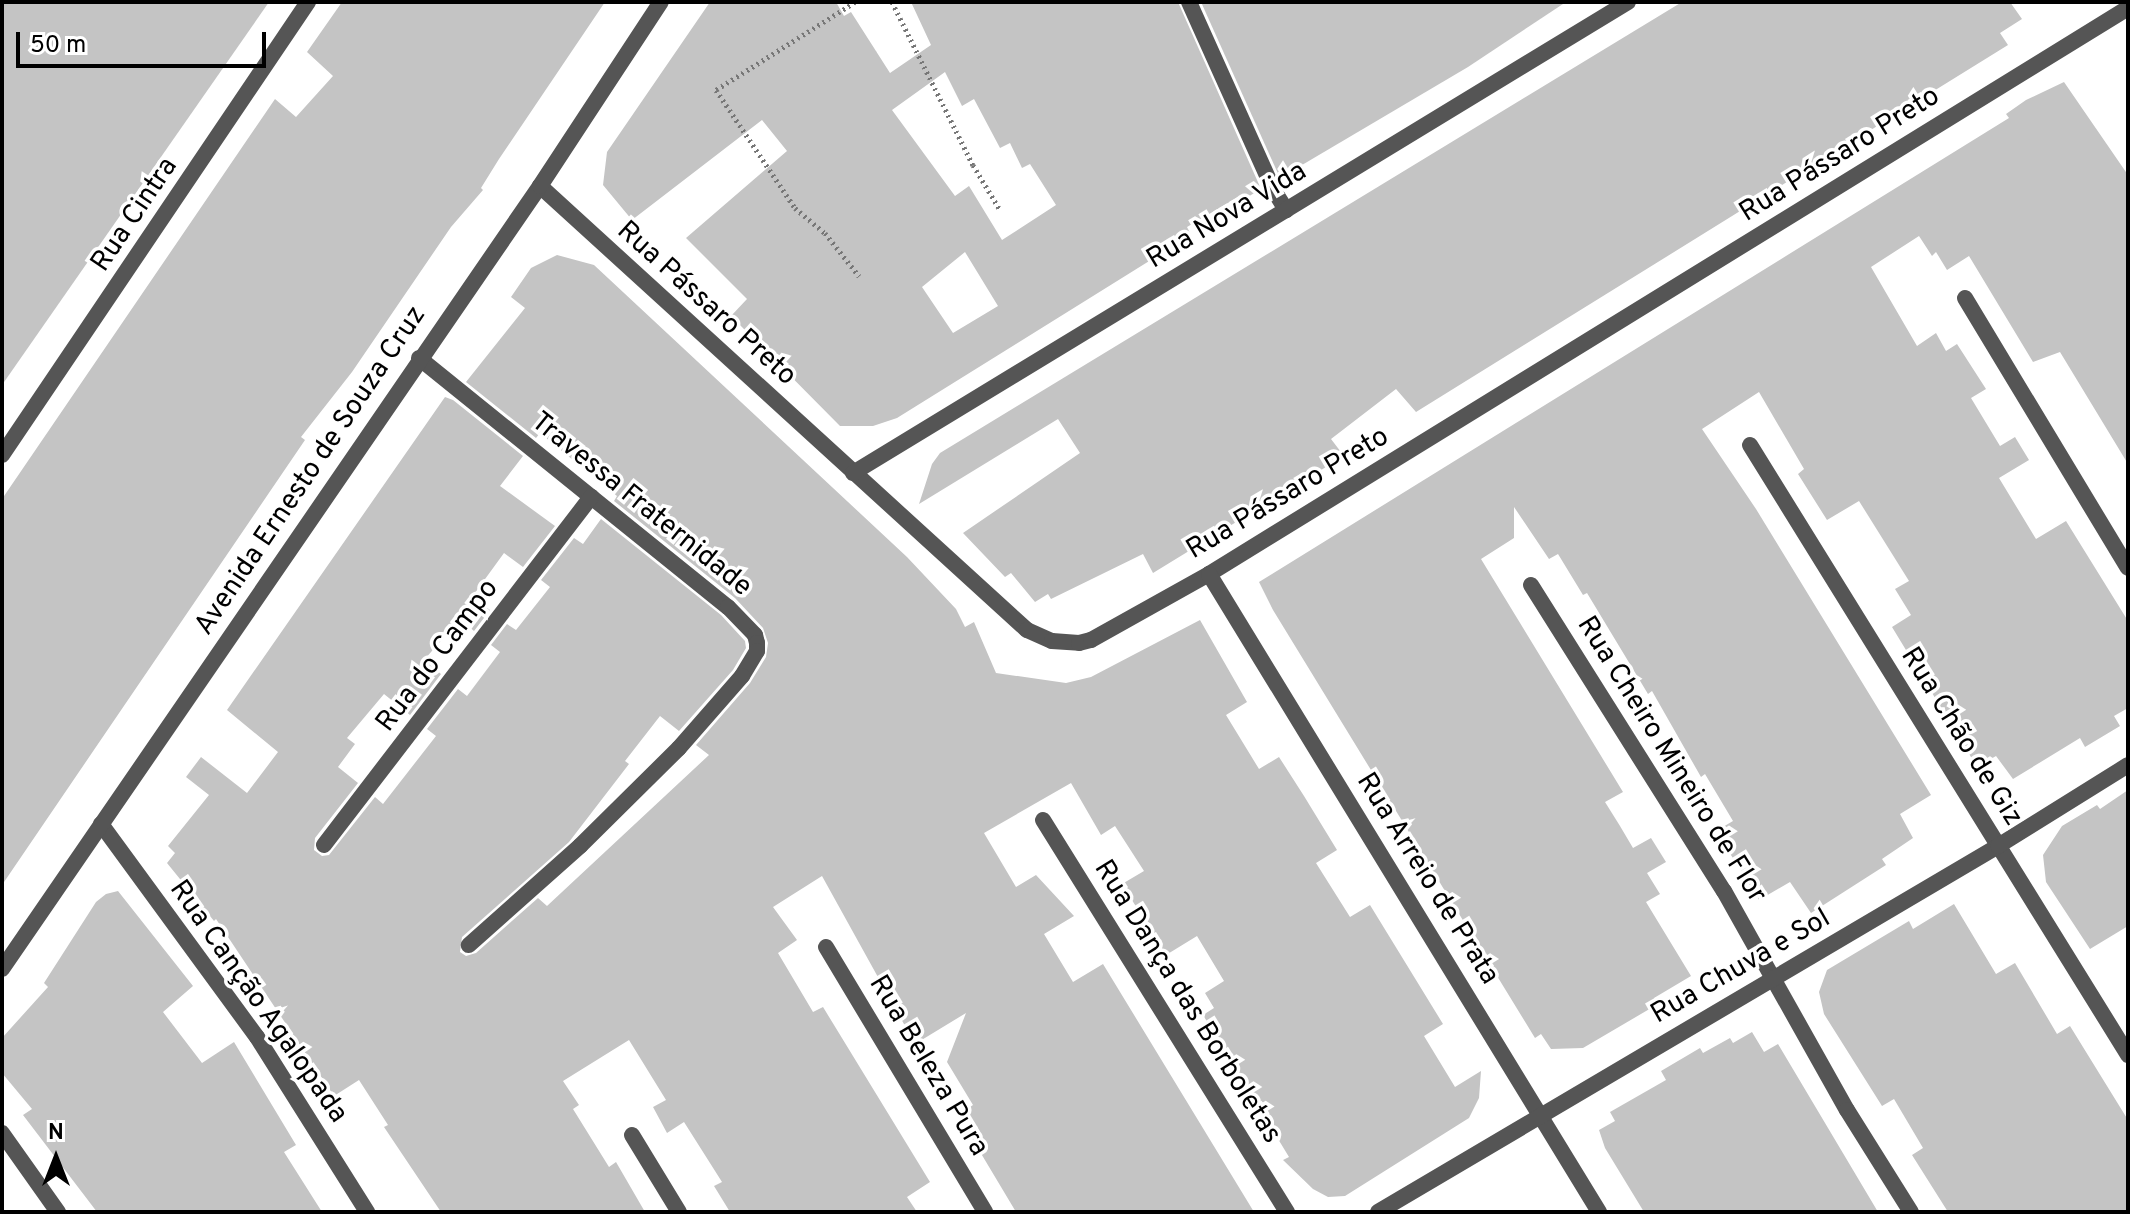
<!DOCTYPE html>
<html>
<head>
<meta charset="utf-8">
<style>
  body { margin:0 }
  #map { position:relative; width:2130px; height:1214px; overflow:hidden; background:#fff; font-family:Overpass,sans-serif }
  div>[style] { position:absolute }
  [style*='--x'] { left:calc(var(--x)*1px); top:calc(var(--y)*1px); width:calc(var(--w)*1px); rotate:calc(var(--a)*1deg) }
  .building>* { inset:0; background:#c4c4c4 }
  .path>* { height:5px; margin-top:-2.5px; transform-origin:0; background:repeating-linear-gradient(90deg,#777 0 2px,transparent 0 6px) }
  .service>* { height:16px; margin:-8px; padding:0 8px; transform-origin:8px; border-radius:8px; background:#555 }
  .minor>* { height:16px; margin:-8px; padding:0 8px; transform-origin:8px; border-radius:8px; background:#555 }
  .tertiary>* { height:16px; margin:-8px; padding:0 8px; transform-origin:8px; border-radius:8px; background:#555 }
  span { translate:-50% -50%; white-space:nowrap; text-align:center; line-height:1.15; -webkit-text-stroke:7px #fff; paint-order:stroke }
  .street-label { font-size:28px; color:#000 }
  .frame { position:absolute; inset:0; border:4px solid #000; pointer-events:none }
  .north { position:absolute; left:16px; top:1118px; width:80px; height:80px; -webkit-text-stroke:6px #fff; paint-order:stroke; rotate:0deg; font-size:22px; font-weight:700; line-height:32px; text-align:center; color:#000 }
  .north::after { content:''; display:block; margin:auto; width:28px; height:36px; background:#000; clip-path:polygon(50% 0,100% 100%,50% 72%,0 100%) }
  .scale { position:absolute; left:16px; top:32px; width:250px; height:36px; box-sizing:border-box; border:4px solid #000; border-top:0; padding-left:10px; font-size:24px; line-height:28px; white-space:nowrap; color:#000; -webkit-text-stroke:6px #fff; paint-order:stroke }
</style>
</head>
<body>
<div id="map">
  <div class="building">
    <div style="clip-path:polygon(2px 2px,269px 2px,2px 385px)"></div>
    <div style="clip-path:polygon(342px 2px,605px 2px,499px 159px,481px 188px,483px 190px,451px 227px,352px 372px,301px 437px,305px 440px,2px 885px,2px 499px,275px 99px,296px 117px,333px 76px,307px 52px)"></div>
    <div style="clip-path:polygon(evenodd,710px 2px,836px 2px,844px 16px,851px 12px,890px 73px,931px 45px,911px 2px,1178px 2px,1261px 189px,1241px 201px,1238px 197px,1187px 227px,1191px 235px,897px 418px,873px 426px,840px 426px,731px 316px,747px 299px,686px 238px,787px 151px,762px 120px,632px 220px,603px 185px,607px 152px,710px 2px,945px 72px,962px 106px,974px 99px,1000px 148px,1010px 143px,1022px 168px,1030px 164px,1056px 205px,1002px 240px,969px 186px,955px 196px,892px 110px,945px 72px,710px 2px,965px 252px,998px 306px,953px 333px,922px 287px,965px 252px)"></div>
    <div style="clip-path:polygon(1201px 2px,1566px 2px,1468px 67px,1280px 178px)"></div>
    <div style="clip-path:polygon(1682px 2px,2010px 2px,2022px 19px,2000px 33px,2008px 45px,1416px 412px,1396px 389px,1331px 439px,1344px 456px,1153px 573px,1143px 554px,1051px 599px,1048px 594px,1035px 602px,1011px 573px,1005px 577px,963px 533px,1080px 453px,1058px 419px,919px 504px,932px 464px,940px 453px)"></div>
    <div style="clip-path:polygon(2064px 82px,2128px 175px,2128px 464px,2060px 352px,2033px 362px,1969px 256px,1947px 270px,1936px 252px,1932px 256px,1919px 236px,1871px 267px,1917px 346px,1936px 333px,1946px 351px,1957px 344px,1986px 389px,1971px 398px,2000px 446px,2015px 437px,2029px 460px,1999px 478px,2036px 539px,2066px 521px,2128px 621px,2128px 708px,2114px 716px,2120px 726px,2085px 747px,2080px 738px,2013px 779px,1996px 756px,1977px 767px,1892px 627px,1911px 615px,1895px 589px,1909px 581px,1859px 501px,1827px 520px,1798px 474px,1804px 469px,1759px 392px,1702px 429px,1756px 509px,1931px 795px,1900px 814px,1913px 838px,1882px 859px,1886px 865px,1811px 913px,1790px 882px,1759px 900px,1716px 831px,1733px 821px,1705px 774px,1701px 777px,1652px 691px,1648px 694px,1587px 593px,1583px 595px,1558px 554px,1549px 559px,1514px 507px,1514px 538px,1481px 559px,1623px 792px,1605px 802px,1620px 826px,1633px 848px,1651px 838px,1666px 862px,1647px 873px,1660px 894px,1646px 902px,1691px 976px,1654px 998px,1658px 1004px,1583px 1048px,1551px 1049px,1541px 1034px,1535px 1038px,1273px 610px,1259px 582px,2009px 118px,2006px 114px,2026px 100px)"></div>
    <div style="clip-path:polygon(557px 255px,594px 265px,907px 557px,956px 609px,965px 627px,974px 622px,996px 673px,1066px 683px,1091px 677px,1200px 620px,1247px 702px,1226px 715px,1259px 769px,1279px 757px,1304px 796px,1337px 850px,1316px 863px,1350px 917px,1370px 905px,1443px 1024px,1424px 1036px,1455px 1087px,1481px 1071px,1479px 1098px,1469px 1118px,1345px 1196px,1328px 1197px,1313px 1189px,1283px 1160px,1289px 1157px,1203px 1015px,1214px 1008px,1205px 993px,1224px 981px,1197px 936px,1166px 955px,1122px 884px,1144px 871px,1115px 826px,1101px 835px,1071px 783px,984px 833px,1016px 887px,1036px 875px,1074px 916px,1044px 934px,1073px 982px,1103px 964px,1254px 1212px,1016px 1212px,958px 1115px,973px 1105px,947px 1062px,966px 1013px,915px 1044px,822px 876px,773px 907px,797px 940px,778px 953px,813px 1012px,823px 1007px,930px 1182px,907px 1197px,917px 1212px,730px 1212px,714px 1186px,722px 1182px,684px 1122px,667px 1133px,653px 1107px,666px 1100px,629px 1040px,563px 1081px,579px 1105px,573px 1109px,609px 1167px,616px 1162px,645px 1212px,441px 1212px,384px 1127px,388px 1125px,359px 1080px,334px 1096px,216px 919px,214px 921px,167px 863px,175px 853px,168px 846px,209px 795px,186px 777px,201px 757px,247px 793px,278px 752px,227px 710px,445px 397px,453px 400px,523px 456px,500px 486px,555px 526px,523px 567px,504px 553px,472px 597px,490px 610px,474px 631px,460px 619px,424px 660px,441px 674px,410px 715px,384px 694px,347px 738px,355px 744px,338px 767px,358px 783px,315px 838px,314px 850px,322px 856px,329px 855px,375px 797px,383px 804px,436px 736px,427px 729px,458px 689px,467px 696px,500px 652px,491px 645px,507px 624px,516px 630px,550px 587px,541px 580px,574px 538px,583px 544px,601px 519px,721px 615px,745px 641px,746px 648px,733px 670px,679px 731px,660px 716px,625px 761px,629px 764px,569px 842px,462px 937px,460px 952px,466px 956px,476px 953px,538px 898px,547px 906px,709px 755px,696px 745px,750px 683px,766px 657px,768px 643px,763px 628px,735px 598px,614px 501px,617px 496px,612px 492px,540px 433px,536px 438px,466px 382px,525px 308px,511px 297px,531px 268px)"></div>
    <div style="clip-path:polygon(2128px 790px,2128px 926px,2090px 949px,2046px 882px,2043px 855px,2062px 826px,2097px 805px,2100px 809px)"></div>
    <div style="clip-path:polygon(118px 891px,193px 986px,163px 1012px,202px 1063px,234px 1042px,296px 1145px,284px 1152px,322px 1212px,97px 1212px,23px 1115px,32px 1109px,2px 1073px,2px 1038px,48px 987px,44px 983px,96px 902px,106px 894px)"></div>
    <div style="clip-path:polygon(1954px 904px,1996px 974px,2015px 963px,2057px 1034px,2070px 1026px,2128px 1120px,2128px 1212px,1948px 1212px,1912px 1155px,1923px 1148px,1894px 1099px,1882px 1106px,1824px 1014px,1819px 992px,1827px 970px,1909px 921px,1913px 929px)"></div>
    <div style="clip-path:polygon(1752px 1032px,1764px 1052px,1778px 1044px,1878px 1212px,1644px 1212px,1605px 1148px,1599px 1130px,1615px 1121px,1610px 1112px,1666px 1080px,1661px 1071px,1700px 1048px,1703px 1053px,1730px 1038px,1733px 1043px)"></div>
  </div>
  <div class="path">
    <div style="--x:855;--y:2;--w:165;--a:147.7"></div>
    <div style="--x:716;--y:90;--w:142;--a:56.2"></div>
    <div style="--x:795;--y:208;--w:39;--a:40"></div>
    <div style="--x:825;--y:233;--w:55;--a:51.7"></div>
    <div style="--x:892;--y:2;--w:182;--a:63.6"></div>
    <div style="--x:973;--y:165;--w:52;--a:59"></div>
  </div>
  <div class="service">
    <div style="--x:419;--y:358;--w:397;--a:38.9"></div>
    <div style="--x:728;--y:607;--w:39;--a:46"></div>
    <div style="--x:755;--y:635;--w:8;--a:76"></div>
    <div style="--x:757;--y:643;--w:8;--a:90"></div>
    <div style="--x:757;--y:651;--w:29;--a:121"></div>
    <div style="--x:742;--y:676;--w:96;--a:131.2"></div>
    <div style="--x:679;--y:748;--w:139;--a:135.3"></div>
    <div style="--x:580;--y:846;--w:149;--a:138.3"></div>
    <div style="--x:324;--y:845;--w:439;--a:-52.5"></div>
  </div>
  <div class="minor">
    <div style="--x:1189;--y:2;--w:205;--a:65.8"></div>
    <div style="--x:1273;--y:189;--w:25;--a:58"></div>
    <div style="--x:540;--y:186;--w:659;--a:42.36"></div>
    <div style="--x:1027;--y:630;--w:27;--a:24"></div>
    <div style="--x:1052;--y:641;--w:27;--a:4"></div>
    <div style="--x:1079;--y:643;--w:12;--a:-14"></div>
    <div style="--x:1091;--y:640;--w:135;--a:-29.2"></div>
    <div style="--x:1209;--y:574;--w:1079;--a:-31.63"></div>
    <div style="--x:1965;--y:298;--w:315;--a:58.9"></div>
    <div style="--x:1750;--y:445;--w:718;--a:58.21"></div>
    <div style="--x:2;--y:455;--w:547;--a:-55.96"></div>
    <div style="--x:853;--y:473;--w:907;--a:-31.29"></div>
    <div style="--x:1209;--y:574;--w:748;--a:58.56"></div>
    <div style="--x:1531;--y:585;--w:362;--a:57.8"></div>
    <div style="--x:1724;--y:891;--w:251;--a:60.7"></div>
    <div style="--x:1847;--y:1110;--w:120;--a:57.9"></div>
    <div style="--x:1043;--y:820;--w:462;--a:58.1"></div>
    <div style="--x:101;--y:824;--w:264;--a:53.8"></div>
    <div style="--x:257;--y:1037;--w:207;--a:57.8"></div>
    <div style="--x:826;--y:947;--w:309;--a:59"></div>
    <div style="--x:2;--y:1133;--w:97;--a:54.7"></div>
    <div style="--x:632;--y:1135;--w:90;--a:58.6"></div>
    <div style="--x:1378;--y:1212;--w:720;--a:-30.55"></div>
    <div style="--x:1998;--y:846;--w:153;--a:-31.9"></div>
  </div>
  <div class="tertiary">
    <div style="--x:2;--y:969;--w:950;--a:-55.51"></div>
    <div style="--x:540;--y:186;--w:220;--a:-56.7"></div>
  </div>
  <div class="street-label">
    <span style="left:1840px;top:155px;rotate:-32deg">Rua Pássaro Preto</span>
    <span style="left:135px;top:215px;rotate:-56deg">Rua Cintra</span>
    <span style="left:1227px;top:216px;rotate:-31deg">Rua Nova Vida</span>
    <span style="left:706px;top:304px;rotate:42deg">Rua Pássaro Preto</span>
    <span style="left:311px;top:471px;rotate:-56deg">Avenida Ernesto de Souza Cruz</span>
    <span style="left:1288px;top:494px;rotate:-31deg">Rua Pássaro Preto</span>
    <span style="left:641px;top:505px;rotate:39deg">Travessa Fraternidade</span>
    <span style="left:438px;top:656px;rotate:-53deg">Rua do Campo</span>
    <span style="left:1961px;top:737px;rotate:58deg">Rua Chão de Giz</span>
    <span style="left:1671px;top:760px;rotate:58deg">Rua Cheiro Mineiro de Flor</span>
    <span style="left:1427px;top:879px;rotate:58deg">Rua Arreio de Prata</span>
    <span style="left:1741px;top:967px;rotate:-30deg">Rua Chuva e Sol</span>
    <span style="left:258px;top:1002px;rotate:55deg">Rua Canção Agalopada</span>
    <span style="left:1187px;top:1002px;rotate:58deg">Rua Dança das Borboletas</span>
    <span style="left:928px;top:1066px;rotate:59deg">Rua Beleza Pura</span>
  </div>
  <div class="frame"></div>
  <div class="north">N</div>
  <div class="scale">50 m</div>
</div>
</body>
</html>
